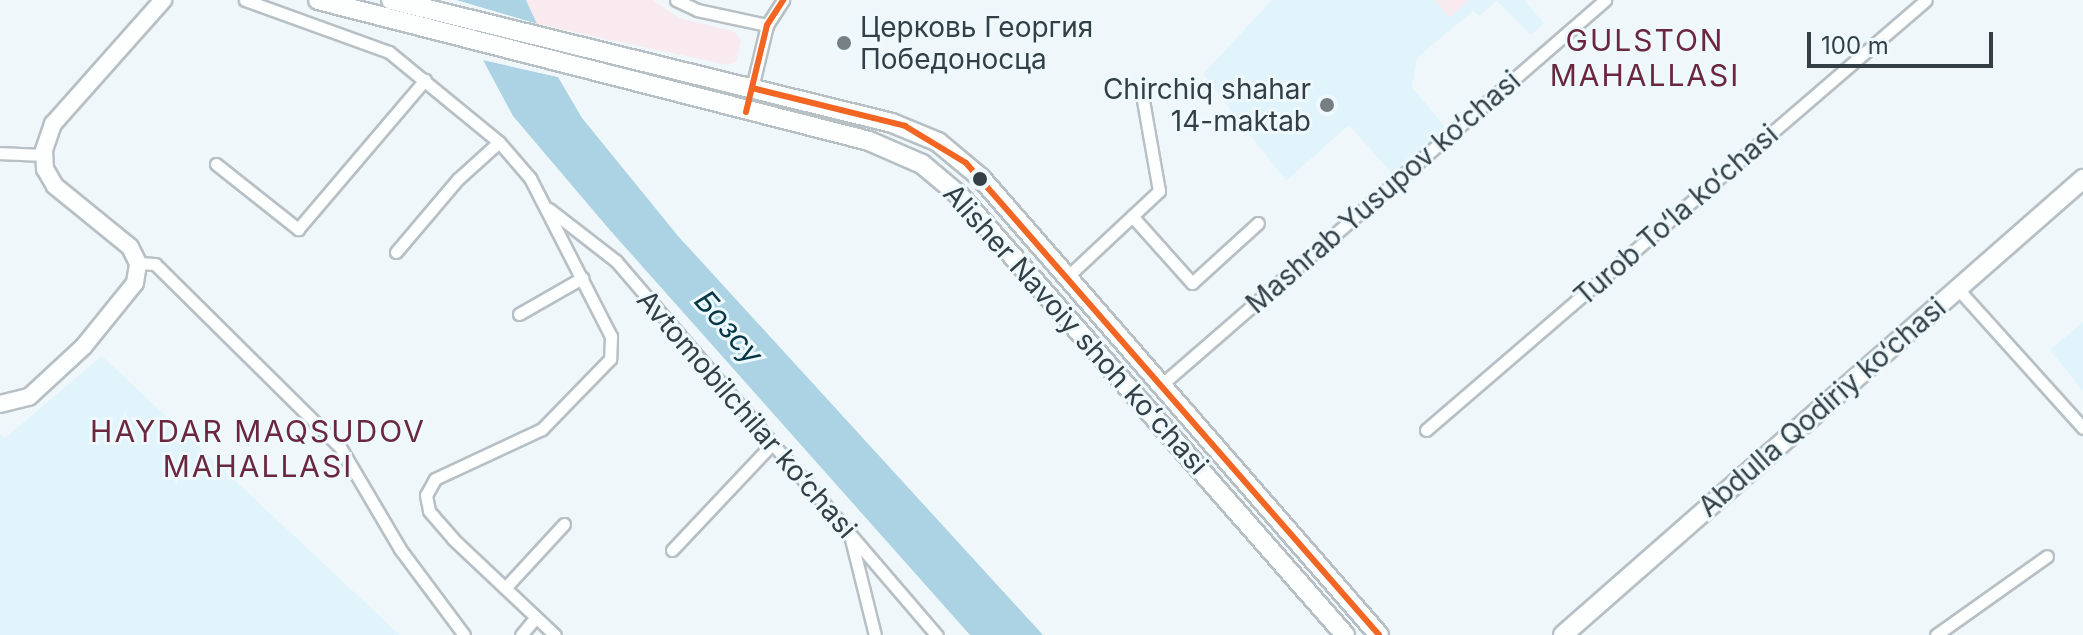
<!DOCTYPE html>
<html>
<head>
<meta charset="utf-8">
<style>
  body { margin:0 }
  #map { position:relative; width:2083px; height:635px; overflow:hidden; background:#f0f7fa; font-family:Inter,sans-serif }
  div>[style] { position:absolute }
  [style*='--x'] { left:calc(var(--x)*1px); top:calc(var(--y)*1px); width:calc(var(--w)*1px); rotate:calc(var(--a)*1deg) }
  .built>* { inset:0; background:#e1f4fc }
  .green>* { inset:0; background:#f8eaef }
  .water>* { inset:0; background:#abd3e4 }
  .pier>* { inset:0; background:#f0f7fa }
  .roads { filter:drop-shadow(2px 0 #b7c0c4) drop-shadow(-2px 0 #b7c0c4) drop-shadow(0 2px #b7c0c4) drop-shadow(0 -2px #b7c0c4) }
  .street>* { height:11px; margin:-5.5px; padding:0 5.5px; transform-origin:5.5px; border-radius:5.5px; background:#fdfefe }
  .secondary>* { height:16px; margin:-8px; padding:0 8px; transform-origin:8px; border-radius:8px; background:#fdfefe }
  .primary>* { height:18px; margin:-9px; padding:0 9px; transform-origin:9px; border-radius:9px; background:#fdfefe }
  .bus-1>* { height:6px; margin:-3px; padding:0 3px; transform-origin:3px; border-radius:3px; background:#f26522 }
  .dots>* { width:22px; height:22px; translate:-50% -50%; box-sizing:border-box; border:4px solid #edf9fd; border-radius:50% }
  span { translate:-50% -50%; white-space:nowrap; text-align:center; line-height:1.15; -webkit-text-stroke:6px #edf9fd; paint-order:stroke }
  .poi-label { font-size:28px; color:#333f44 }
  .left { translate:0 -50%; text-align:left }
  .right { translate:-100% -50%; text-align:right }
  .street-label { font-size:28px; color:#333f44 }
  .neighbourhood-label { font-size:30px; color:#6b273d; letter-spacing:2px }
  .water-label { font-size:30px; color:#053747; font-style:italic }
  .scale { position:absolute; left:1807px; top:32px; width:186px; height:36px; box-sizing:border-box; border:4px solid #333f44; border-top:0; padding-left:10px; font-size:24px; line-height:28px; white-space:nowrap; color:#333f44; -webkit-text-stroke:6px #edf9fd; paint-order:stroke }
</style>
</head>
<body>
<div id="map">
  <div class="built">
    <div style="clip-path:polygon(1272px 0,1524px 0,1544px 23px,1531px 35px,1497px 1px,1479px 16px,1473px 11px,1417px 58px,1412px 87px,1446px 128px,1392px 174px,1349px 125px,1286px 181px,1203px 74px)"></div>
    <div style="clip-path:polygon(2083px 322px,2083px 391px,2050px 350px)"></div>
    <div style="clip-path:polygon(102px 356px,400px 635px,0 635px,0 434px,5px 438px)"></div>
  </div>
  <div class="green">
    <div style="clip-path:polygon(526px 0,653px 0,679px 18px,735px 32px,741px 40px,736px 62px,728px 65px,537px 24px)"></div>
    <div style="clip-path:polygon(1435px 0,1469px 0,1450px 17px)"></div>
  </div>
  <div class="water">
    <div style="clip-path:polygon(456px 0,526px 0,537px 24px)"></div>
    <div style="clip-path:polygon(483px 60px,558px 77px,582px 118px,678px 236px,1043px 635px,970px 635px,609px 229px,513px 116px)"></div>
  </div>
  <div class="pier">
    <div style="clip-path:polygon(452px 0,456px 0,541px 25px,536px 28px)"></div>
    <div style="clip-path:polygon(484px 56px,559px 73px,563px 78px,483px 60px)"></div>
  </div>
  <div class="roads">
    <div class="street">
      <div style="--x:245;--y:0;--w:153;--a:19.9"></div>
      <div style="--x:389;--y:52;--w:142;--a:39.3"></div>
      <div style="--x:499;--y:142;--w:48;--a:49.3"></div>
      <div style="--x:530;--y:178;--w:178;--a:62.9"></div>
      <div style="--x:611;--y:336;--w:23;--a:92"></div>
      <div style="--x:610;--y:359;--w:98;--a:134.2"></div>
      <div style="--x:542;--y:429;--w:118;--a:155"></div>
      <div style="--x:435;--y:479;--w:18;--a:119"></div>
      <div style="--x:426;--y:495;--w:16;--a:79"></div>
      <div style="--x:429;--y:511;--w:37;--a:49"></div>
      <div style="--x:453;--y:539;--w:140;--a:43.3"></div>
      <div style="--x:676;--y:0;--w:23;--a:25"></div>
      <div style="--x:697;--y:10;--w:72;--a:12.1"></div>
      <div style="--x:752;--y:88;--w:65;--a:-76.6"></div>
      <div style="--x:767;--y:25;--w:30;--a:-57"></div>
      <div style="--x:0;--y:153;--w:44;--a:2.6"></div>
      <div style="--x:216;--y:164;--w:105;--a:38.4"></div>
      <div style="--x:298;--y:229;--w:196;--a:-49.6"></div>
      <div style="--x:549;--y:209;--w:85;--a:37.8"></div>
      <div style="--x:616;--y:261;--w:493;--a:49.4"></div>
      <div style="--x:1132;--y:216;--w:90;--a:48.2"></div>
      <div style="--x:1192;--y:283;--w:89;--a:-42.3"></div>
      <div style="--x:396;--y:252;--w:96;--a:-49.7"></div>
      <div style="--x:458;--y:179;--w:55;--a:-42.1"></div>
      <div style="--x:138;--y:263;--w:17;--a:3"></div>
      <div style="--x:155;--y:264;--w:260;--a:44.7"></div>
      <div style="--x:340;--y:447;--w:118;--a:59.5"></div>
      <div style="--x:400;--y:549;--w:107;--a:53.3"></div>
      <div style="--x:1067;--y:277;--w:126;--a:-43.1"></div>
      <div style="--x:1159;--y:191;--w:97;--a:-100"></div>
      <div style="--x:1957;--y:288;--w:188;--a:48"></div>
      <div style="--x:519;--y:314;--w:73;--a:-29.7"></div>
      <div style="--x:1161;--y:385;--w:588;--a:-40.93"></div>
      <div style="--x:1426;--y:430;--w:659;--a:-40.7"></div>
      <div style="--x:850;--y:535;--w:103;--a:76"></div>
      <div style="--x:672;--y:550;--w:143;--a:-46.7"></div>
      <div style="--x:505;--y:588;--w:87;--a:-47.3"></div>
      <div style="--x:521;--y:635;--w:23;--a:-50"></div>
      <div style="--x:1936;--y:635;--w:136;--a:-35.4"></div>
    </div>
    <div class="secondary">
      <div style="--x:0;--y:404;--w:30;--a:-14"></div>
      <div style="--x:29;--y:397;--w:75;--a:-42.8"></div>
      <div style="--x:84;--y:346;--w:81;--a:-51"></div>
      <div style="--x:135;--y:283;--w:20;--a:-81"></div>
      <div style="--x:138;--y:263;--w:18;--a:-117"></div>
      <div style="--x:130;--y:247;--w:97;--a:-140.9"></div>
      <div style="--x:55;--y:186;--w:20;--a:-120"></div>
      <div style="--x:45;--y:169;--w:19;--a:-93"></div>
      <div style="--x:44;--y:150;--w:28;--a:-71"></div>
      <div style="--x:53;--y:124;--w:166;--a:-48.4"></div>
    </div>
    <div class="primary">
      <div style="--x:318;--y:0;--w:569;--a:14.35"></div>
      <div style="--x:869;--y:141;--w:58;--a:23.5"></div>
      <div style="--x:922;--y:164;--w:50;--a:40.1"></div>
      <div style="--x:960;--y:196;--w:584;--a:48.75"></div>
      <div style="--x:391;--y:0;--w:516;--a:13.79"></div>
      <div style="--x:892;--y:123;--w:50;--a:22.4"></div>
      <div style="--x:938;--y:142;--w:56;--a:39.9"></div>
      <div style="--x:981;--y:178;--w:606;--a:48.95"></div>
      <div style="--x:1563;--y:635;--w:692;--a:-41.25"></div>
    </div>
  </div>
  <div class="bus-1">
    <div style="--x:752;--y:88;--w:158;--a:13.9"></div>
    <div style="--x:905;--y:126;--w:71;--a:31.2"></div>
    <div style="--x:966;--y:163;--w:627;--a:48.81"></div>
    <div style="--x:746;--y:112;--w:89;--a:-76.4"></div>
    <div style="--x:767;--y:25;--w:30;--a:-57"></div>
  </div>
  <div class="dots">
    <div style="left:844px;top:43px;background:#757f84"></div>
    <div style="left:1327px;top:105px;background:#757f84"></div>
    <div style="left:980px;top:179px;background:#333f44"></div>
  </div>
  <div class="poi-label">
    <span class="left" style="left:860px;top:43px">Церковь Георгия<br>Победоносца</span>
    <span class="right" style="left:1311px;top:105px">Chirchiq shahar<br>14-maktab</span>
  </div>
  <div class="street-label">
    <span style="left:1383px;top:192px;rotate:-41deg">Mashrab Yusupov ko‘chasi</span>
    <span style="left:1676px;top:215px;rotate:-41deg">Turob To‘la ko‘chasi</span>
    <span style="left:1076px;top:329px;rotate:48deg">Alisher Navoiy shoh koʻchasi</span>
    <span style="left:1822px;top:407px;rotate:-41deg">Abdulla Qodiriy ko‘chasi</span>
    <span style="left:747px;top:414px;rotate:49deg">Avtomobilchilar ko‘chasi</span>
  </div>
  <div class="neighbourhood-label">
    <span style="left:1645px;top:57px">GULSTON<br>MAHALLASI</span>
    <span style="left:258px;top:448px">HAYDAR MAQSUDOV<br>MAHALLASI</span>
  </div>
  <div class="water-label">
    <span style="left:729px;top:327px;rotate:49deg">Бозсу</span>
  </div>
  <div class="scale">100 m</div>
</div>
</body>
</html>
